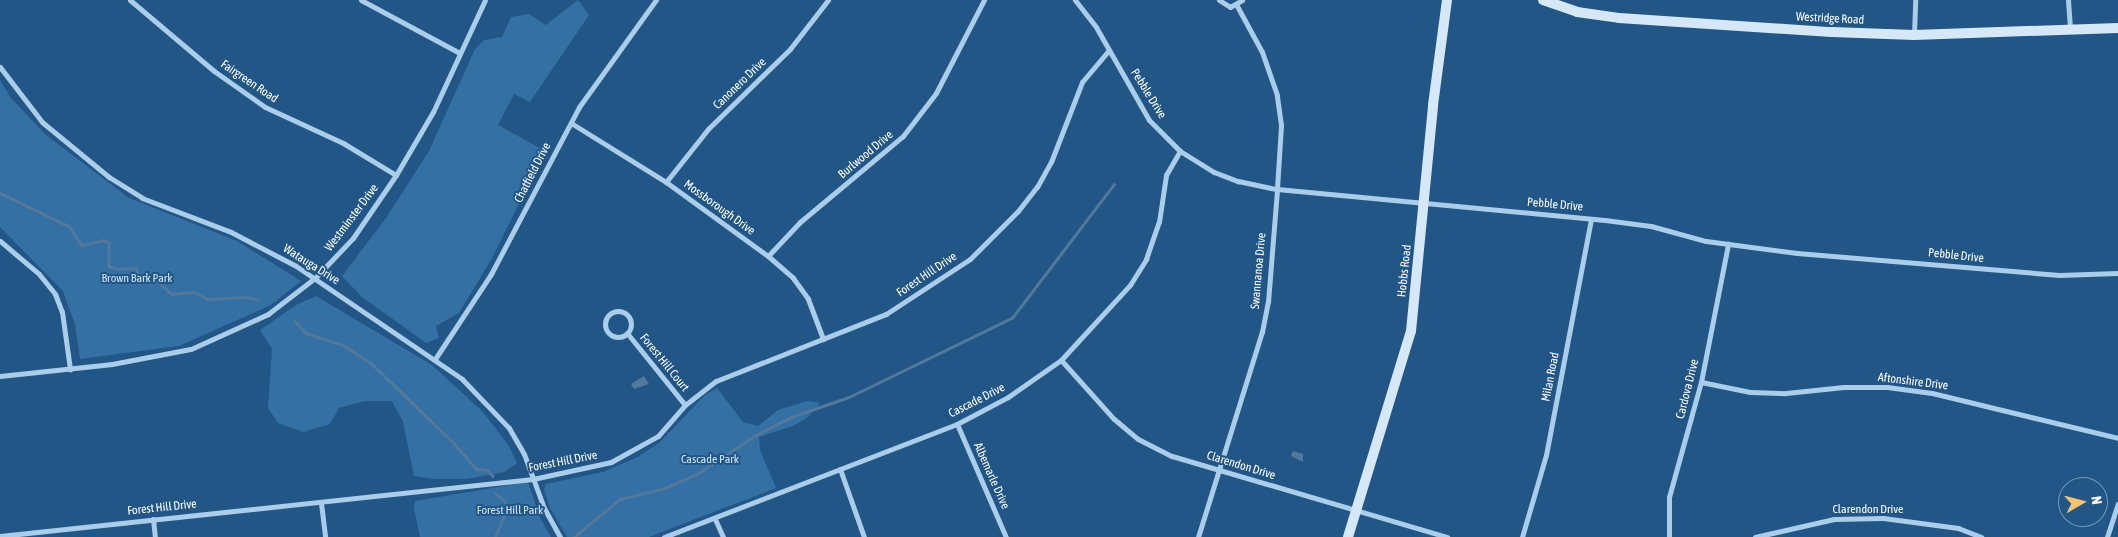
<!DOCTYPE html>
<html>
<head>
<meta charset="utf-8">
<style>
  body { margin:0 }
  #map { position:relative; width:2118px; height:537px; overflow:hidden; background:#215687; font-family:"Asap Condensed",sans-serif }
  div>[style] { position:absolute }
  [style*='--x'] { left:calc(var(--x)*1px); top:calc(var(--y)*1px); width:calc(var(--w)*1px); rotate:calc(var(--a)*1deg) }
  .green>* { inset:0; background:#3470a4 }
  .water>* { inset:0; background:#52789b }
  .stream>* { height:2.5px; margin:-1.25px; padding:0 1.25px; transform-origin:1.25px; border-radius:1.25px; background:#52789b }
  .street>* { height:5px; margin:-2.5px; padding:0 2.5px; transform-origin:2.5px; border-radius:2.5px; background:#aacdea }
  .street>.ring { margin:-2.5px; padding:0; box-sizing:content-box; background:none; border:5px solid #aacdea; border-radius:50% }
  .secondary>* { height:10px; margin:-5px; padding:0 5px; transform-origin:5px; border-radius:5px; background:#d6e7f8 }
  span { translate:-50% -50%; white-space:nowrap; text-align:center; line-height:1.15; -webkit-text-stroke:4px #215687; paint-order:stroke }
  .street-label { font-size:12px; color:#fff }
  .park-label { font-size:12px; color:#cfe5f7 }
  .north { position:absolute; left:2058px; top:477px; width:50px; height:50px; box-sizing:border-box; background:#215687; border:1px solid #7a9ab7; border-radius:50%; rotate:82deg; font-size:14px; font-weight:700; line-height:20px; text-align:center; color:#fff }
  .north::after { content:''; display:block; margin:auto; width:18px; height:22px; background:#f7c36b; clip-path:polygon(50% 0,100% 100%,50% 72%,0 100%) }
</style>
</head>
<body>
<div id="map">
  <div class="green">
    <div style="clip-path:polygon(578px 0,589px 15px,530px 102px,514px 94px,498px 125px,545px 151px,491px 260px,459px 313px,436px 326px,439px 338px,426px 343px,362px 297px,342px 276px,386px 218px,429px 151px,475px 49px,484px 40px,502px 37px,511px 17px,529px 14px,546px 25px)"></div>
    <div style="clip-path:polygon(0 80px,11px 98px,46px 135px,129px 198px,237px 241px,301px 281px,271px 305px,179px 346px,80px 359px,75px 325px,63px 291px,0 227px)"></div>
    <div style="clip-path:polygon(316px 296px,432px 365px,483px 412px,509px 446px,517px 463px,505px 472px,467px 479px,434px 479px,414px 476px,403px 422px,392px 401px,365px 401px,339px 408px,330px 424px,303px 432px,278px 423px,268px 408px,272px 349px,260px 330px,296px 305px)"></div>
    <div style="clip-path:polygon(717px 388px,743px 422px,758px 426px,778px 410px,808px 401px,820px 403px,807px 418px,793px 426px,759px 437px,760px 450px,776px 488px,649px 537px,567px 537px,550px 508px,544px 490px,546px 484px,603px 472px,638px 457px,660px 442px,704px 396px)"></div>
    <div style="clip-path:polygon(528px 482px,540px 518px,551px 537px,420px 537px,414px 508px,415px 501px)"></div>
  </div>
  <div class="water">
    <div style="clip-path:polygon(644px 376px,649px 384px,634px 389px,631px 384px)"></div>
    <div style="clip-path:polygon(1293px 451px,1303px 454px,1303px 462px,1291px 456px)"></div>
  </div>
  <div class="stream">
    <div style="--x:0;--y:193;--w:76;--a:25.6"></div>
    <div style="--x:69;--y:226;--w:23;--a:56"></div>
    <div style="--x:82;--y:245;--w:22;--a:-13"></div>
    <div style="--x:103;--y:240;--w:6;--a:18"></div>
    <div style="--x:109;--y:242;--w:24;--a:90"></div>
    <div style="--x:109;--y:266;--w:9;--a:21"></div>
    <div style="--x:117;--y:269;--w:19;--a:-3"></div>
    <div style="--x:136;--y:268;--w:15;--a:74"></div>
    <div style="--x:140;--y:282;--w:19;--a:0"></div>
    <div style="--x:159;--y:282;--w:18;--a:43"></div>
    <div style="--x:172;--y:294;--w:22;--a:-5"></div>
    <div style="--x:194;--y:292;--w:16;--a:27"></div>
    <div style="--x:208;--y:299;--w:39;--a:-3"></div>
    <div style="--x:247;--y:297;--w:12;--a:14"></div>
    <div style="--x:295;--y:321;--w:16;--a:47"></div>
    <div style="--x:306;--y:333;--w:39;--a:18"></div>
    <div style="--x:343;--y:345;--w:35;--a:33"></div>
    <div style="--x:372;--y:364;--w:114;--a:43.9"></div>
    <div style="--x:454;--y:443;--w:35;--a:49"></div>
    <div style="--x:477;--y:469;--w:10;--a:6"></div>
    <div style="--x:487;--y:470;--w:8;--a:45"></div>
    <div style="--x:495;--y:537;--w:30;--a:-67"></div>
    <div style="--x:507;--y:509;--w:9;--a:-111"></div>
    <div style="--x:504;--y:501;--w:11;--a:-139"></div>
    <div style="--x:574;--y:537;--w:60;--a:-39.6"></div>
    <div style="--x:620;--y:499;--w:46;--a:-13.7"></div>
    <div style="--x:665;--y:488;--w:35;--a:-24"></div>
    <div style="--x:697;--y:474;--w:69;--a:-33.7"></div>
    <div style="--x:754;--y:436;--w:42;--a:-27.2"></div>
    <div style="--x:791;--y:417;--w:61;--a:-19"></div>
    <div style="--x:849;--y:397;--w:181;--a:-25.9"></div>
    <div style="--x:1012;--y:318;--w:168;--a:-52.7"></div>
  </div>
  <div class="street">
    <div style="--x:130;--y:0;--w:110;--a:40.2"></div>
    <div style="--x:214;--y:71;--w:62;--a:35.2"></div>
    <div style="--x:265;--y:107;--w:86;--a:24.8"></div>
    <div style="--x:343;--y:143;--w:62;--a:31.1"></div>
    <div style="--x:361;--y:0;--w:112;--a:28.2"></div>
    <div style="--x:1075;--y:0;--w:34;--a:52"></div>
    <div style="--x:1096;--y:27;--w:107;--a:60.3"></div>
    <div style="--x:1149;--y:120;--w:44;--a:45"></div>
    <div style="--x:1180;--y:151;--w:40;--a:32"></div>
    <div style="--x:1214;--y:172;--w:26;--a:21"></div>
    <div style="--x:1238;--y:181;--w:40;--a:12"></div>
    <div style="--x:1277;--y:189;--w:329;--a:5.4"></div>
    <div style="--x:1605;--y:220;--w:46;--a:7.4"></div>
    <div style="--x:1651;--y:226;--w:57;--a:15.3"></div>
    <div style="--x:1706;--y:241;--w:92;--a:7.5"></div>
    <div style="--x:1797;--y:253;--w:263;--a:4.8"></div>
    <div style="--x:2059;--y:275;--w:59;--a:-1.9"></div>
    <div style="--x:1219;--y:0;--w:13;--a:32"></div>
    <div style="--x:1230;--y:7;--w:14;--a:-30"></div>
    <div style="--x:2068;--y:0;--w:29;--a:86"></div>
    <div style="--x:1914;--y:35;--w:35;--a:-88"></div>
    <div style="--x:0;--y:67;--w:69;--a:52.6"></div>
    <div style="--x:42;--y:122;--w:87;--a:39.4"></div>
    <div style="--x:109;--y:177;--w:39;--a:32"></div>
    <div style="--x:142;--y:198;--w:95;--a:20.9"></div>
    <div style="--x:231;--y:232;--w:73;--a:27.6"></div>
    <div style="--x:296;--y:266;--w:201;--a:34.2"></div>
    <div style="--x:462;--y:379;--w:68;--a:46.2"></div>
    <div style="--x:509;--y:428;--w:30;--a:60"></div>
    <div style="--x:524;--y:454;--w:58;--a:69.7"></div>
    <div style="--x:544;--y:508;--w:33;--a:61"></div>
    <div style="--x:571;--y:123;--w:112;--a:31.8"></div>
    <div style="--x:666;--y:182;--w:126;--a:36"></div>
    <div style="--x:768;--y:256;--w:33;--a:41"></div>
    <div style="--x:793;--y:278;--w:26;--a:54"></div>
    <div style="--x:808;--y:299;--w:43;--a:69.4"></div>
    <div style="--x:666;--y:182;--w:68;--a:-51.6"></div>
    <div style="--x:708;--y:129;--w:115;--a:-44.3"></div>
    <div style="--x:790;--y:49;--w:62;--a:-52.2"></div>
    <div style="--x:0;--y:241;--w:51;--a:40.2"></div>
    <div style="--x:39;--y:274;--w:26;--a:51"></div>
    <div style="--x:55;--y:294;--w:19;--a:69"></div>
    <div style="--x:62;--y:312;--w:58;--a:82"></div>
    <div style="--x:768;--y:256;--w:47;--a:-46.7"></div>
    <div style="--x:800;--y:222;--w:134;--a:-39.9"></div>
    <div style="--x:903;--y:136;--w:54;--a:-52.5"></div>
    <div style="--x:936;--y:93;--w:105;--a:-62.7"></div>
    <div class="ring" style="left:605px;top:311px;width:21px;height:21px"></div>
    <div style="--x:627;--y:333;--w:92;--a:51.1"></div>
    <div style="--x:435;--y:359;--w:102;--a:-56.6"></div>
    <div style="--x:491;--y:274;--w:189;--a:-62.2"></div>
    <div style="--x:579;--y:107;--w:132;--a:-54.3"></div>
    <div style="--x:1061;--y:360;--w:79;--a:48.1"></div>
    <div style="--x:1114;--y:419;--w:31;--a:40"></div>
    <div style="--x:1138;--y:439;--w:38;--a:27"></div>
    <div style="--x:1172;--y:456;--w:287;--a:16.4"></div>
    <div style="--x:0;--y:376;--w:113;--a:-6.1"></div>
    <div style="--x:112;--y:364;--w:80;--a:-10.8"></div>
    <div style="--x:191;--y:349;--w:85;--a:-24.4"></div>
    <div style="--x:268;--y:314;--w:59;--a:-37.5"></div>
    <div style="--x:315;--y:278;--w:55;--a:-46.5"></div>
    <div style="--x:353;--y:238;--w:76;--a:-55.7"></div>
    <div style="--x:396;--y:175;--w:73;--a:-59.6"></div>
    <div style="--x:433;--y:112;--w:123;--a:-65.1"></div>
    <div style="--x:1701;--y:382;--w:50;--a:11.5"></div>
    <div style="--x:1750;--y:392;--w:36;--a:2"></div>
    <div style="--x:1786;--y:393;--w:58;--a:-5.9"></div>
    <div style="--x:1844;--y:387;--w:43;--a:0"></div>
    <div style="--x:1887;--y:387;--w:45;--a:7.6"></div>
    <div style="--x:1932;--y:393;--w:191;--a:13.6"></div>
    <div style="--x:957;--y:424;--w:123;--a:66.6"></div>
    <div style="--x:840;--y:469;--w:72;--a:70.6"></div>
    <div style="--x:321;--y:503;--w:34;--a:83"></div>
    <div style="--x:153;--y:519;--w:18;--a:84"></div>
    <div style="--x:715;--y:519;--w:20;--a:66"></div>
    <div style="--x:0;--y:536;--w:536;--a:-6.1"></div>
    <div style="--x:533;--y:479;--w:80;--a:-12.3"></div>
    <div style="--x:611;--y:462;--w:54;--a:-29"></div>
    <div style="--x:658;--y:436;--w:41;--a:-48.9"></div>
    <div style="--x:685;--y:405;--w:39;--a:-38"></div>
    <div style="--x:716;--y:381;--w:183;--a:-21.5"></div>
    <div style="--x:886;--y:314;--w:100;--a:-33.2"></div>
    <div style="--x:970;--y:259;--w:68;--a:-45"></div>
    <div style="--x:1018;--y:211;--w:31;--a:-52"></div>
    <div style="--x:1037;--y:187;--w:29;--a:-61"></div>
    <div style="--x:1051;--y:162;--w:86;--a:-68.8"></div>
    <div style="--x:1082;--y:82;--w:42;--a:-49.8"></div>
    <div style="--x:664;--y:537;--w:314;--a:-21.1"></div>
    <div style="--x:957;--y:424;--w:58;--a:-27.9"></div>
    <div style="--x:1008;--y:397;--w:65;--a:-34.9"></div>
    <div style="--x:1061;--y:360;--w:102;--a:-47.4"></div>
    <div style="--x:1130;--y:285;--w:31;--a:-58"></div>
    <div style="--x:1146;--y:259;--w:39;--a:-71"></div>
    <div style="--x:1159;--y:222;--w:48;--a:-81.5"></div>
    <div style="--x:1166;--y:175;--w:28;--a:-60"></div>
    <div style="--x:1198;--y:537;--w:215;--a:-72.7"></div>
    <div style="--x:1262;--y:332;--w:31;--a:-79"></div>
    <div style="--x:1268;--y:302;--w:113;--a:-85.4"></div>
    <div style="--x:1277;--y:189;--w:64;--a:-86.4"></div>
    <div style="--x:1281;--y:125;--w:30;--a:-98"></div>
    <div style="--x:1277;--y:95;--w:46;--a:-109.2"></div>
    <div style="--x:1262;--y:52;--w:52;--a:-118.5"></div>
    <div style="--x:1522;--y:537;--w:85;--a:-73.7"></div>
    <div style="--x:1546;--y:455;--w:240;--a:-79.2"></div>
    <div style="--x:1669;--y:537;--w:40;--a:-90"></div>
    <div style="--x:1669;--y:497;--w:119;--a:-74.5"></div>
    <div style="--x:1701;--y:382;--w:141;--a:-78.9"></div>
    <div style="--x:1755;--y:537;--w:81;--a:-12.8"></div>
    <div style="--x:1834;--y:519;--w:49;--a:-1.2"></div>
    <div style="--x:1883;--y:518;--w:76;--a:7.6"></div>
    <div style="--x:1958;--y:528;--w:25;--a:21"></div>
    <div style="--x:2107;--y:537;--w:35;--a:-72"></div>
  </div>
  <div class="secondary">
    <div style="--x:1543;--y:0;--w:36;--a:19"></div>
    <div style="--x:1577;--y:12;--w:42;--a:8.1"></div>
    <div style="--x:1619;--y:18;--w:213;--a:3.8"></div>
    <div style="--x:1832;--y:32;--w:82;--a:2.1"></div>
    <div style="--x:1914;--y:35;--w:204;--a:-2"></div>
    <div style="--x:1348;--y:537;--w:215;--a:-73"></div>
    <div style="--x:1411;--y:331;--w:227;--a:-84.4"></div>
    <div style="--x:1433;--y:105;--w:106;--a:-82.4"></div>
  </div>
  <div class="street-label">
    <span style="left:1830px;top:19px;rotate:3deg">Westridge Road</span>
    <span style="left:249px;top:82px;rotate:34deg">Fairgreen Road</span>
    <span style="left:740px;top:84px;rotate:-44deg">Canonero Drive</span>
    <span style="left:1148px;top:94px;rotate:58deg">Pebble Drive</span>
    <span style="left:866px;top:155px;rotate:-40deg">Burlwood Drive</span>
    <span style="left:533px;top:173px;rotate:-63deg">Chatfield Drive</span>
    <span style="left:1555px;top:205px;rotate:5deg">Pebble Drive</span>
    <span style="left:719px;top:208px;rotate:36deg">Mossborough Drive</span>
    <span style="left:352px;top:218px;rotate:-53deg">Westminster Drive</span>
    <span style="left:1956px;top:256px;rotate:6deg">Pebble Drive</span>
    <span style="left:311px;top:265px;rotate:32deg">Watauga Drive</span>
    <span style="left:1259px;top:271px;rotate:-85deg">Swannanoa Drive</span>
    <span style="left:1405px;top:271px;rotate:-84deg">Hobbs Road</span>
    <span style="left:927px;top:275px;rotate:-34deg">Forest Hill Drive</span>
    <span style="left:664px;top:363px;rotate:51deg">Forest Hill Court</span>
    <span style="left:1551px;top:377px;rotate:-79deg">Milan Road</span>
    <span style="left:1913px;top:382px;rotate:7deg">Aftonshire Drive</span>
    <span style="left:1688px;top:389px;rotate:-76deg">Cardova Drive</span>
    <span style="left:977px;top:401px;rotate:-27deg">Cascade Drive</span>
    <span style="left:563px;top:462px;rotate:-11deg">Forest Hill Drive</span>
    <span style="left:1241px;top:466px;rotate:17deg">Clarendon Drive</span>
    <span style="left:991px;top:476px;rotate:66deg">Albemarle Drive</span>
    <span style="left:162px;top:508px;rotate:-6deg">Forest Hill Drive</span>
    <span style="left:1868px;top:510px">Clarendon Drive</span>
  </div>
  <div class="park-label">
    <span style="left:137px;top:279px">Brown Bark Park</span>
    <span style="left:710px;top:460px">Cascade Park</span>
    <span style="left:510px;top:511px">Forest Hill Park</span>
  </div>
  <div class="north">N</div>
</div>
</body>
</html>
